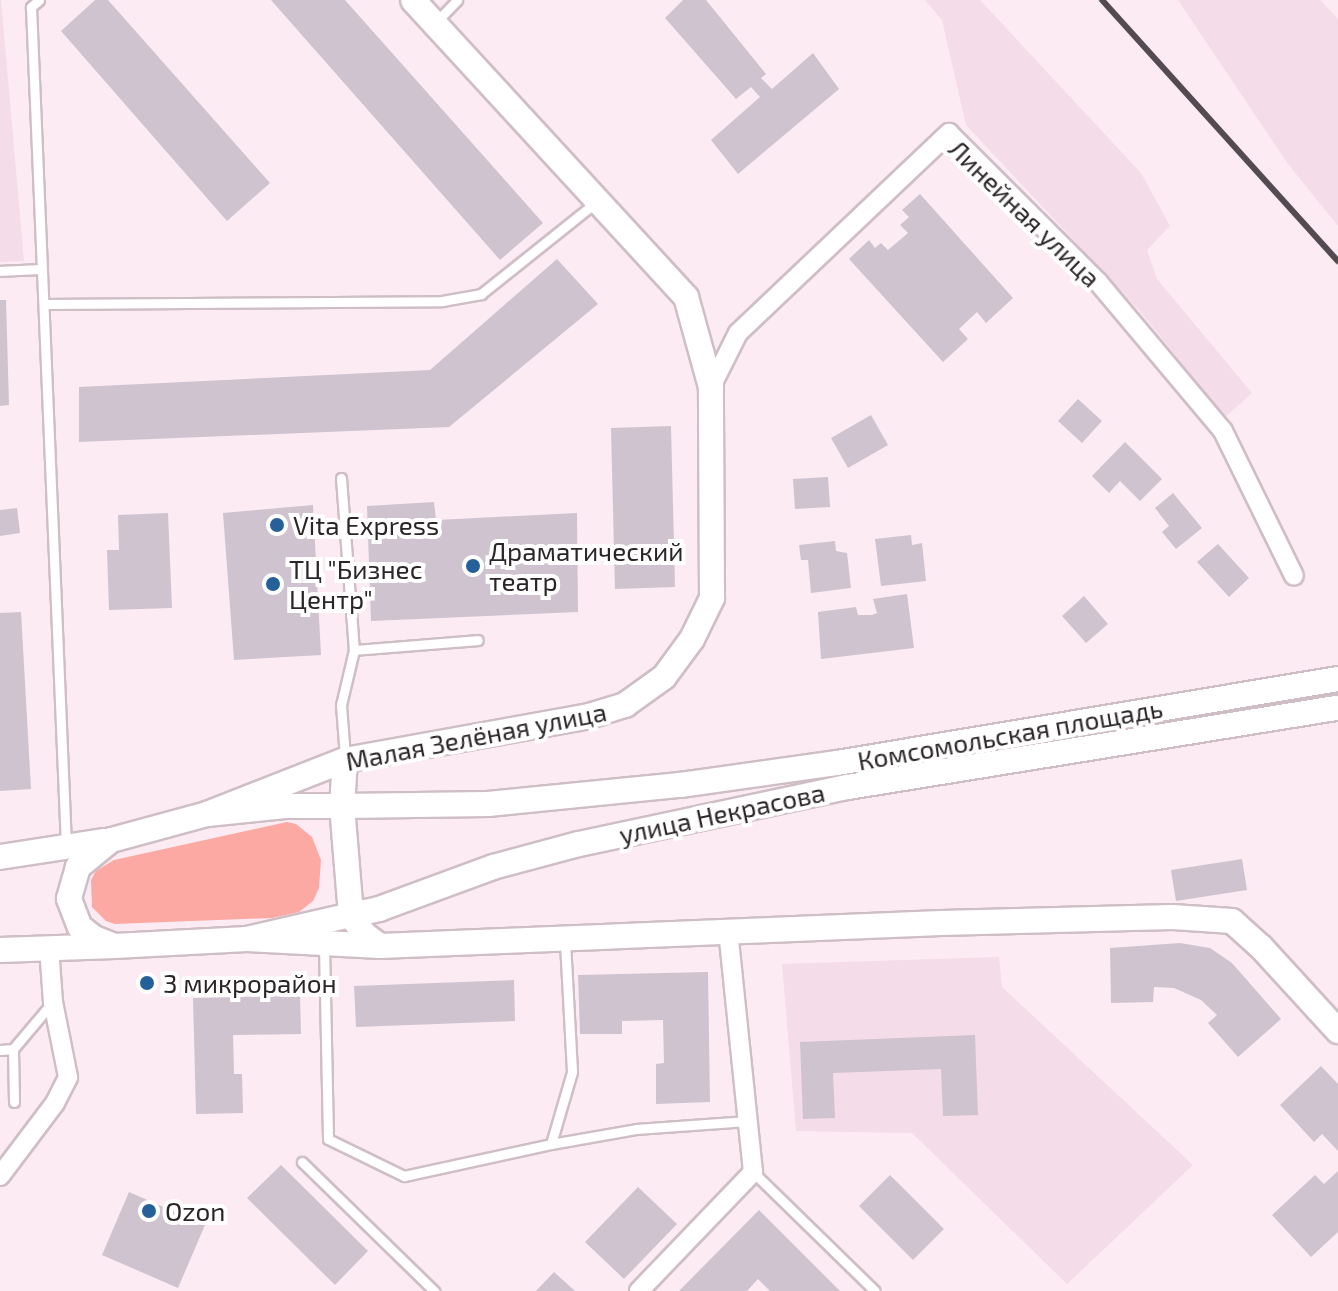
<!DOCTYPE html>
<html>
<head>
<meta charset="utf-8">
<style>
  body { margin:0 }
  #map { position:relative; width:1338px; height:1291px; overflow:hidden; background:#fcebf3; font-family:"Exo 2",sans-serif }
  div>[style] { position:absolute }
  [style*='--x'] { left:calc(var(--x)*1px); top:calc(var(--y)*1px); width:calc(var(--w)*1px); rotate:calc(var(--a)*1deg) }
  .built>* { inset:0; background:#f4dce8 }
  .green>* { inset:0; background:#fca9a3 }
  .building>* { inset:0; background:#cfc3cf }
  .roads { filter:drop-shadow(2px 0 #cfbec6) drop-shadow(-2px 0 #cfbec6) drop-shadow(0 2px #cfbec6) drop-shadow(0 -2px #cfbec6) }
  .lane>* { height:9px; margin:-4.5px; padding:0 4.5px; transform-origin:4.5px; border-radius:4.5px; background:#fff }
  .street>* { height:18px; margin:-9px; padding:0 9px; transform-origin:9px; border-radius:9px; background:#fff }
  .secondary>* { height:24px; margin:-12px; padding:0 12px; transform-origin:12px; border-radius:12px; background:#fff }
  .rail>* { height:6px; margin:-3px; padding:0 3px; transform-origin:3px; border-radius:3px; background:#544b4f }
  .dots>* { width:22px; height:22px; translate:-50% -50%; box-sizing:border-box; border:4px solid #fff; border-radius:50% }
  span { translate:-50% -50%; white-space:nowrap; text-align:center; line-height:1.15; -webkit-text-stroke:8px #fff; paint-order:stroke }
  .street-label { font-size:26px; color:#2b2528 }
  .poi-label { font-size:26px; color:#2b2528 }
  .left { translate:0 -50%; text-align:left }
</style>
</head>
<body>
<div id="map">
  <div class="built">
    <div style="clip-path:polygon(0 0,1px 0,24px 261px,0 262px)"></div>
    <div style="clip-path:polygon(925px 0,980px 0,1141px 173px,1170px 226px,1147px 250px,1157px 279px,1252px 393px,1225px 417px,1139px 310px,966px 125px,942px 20px)"></div>
    <div style="clip-path:polygon(1178px 0,1320px 0,1338px 19px,1338px 226px,1288px 164px)"></div>
    <div style="clip-path:polygon(999px 957px,1002px 987px,1193px 1165px,1067px 1284px,912px 1133px,796px 1131px,782px 964px)"></div>
  </div>
  <div class="green">
    <div style="clip-path:polygon(287px 822px,296px 824px,312px 837px,321px 860px,319px 888px,313px 901px,299px 912px,272px 918px,115px 924px,106px 921px,92px 907px,91px 880px,96px 871px,114px 860px)"></div>
  </div>
  <div class="building">
    <div style="clip-path:polygon(95px 0,108px 0,270px 183px,227px 221px,61px 31px)"></div>
    <div style="clip-path:polygon(271px 0,345px 0,543px 223px,500px 260px)"></div>
    <div style="clip-path:polygon(683px 0,706px 0,766px 74px,761px 78px,772px 89px,813px 53px,839px 89px,738px 174px,711px 140px,760px 97px,751px 87px,736px 99px,665px 18px)"></div>
    <div style="clip-path:polygon(920px 194px,1013px 298px,986px 323px,977px 312px,959px 329px,968px 339px,943px 362px,849px 259px,869px 240px,875px 248px,881px 243px,888px 250px,908px 233px,900px 225px,909px 217px,902px 210px)"></div>
    <div style="clip-path:polygon(557px 259px,598px 304px,449px 427px,79px 442px,79px 387px,430px 370px)"></div>
    <div style="clip-path:polygon(0 300px,6px 300px,9px 405px,0 406px)"></div>
    <div style="clip-path:polygon(1078px 399px,1102px 421px,1082px 443px,1058px 421px)"></div>
    <div style="clip-path:polygon(871px 415px,888px 445px,848px 468px,831px 438px)"></div>
    <div style="clip-path:polygon(671px 426px,675px 587px,615px 589px,611px 428px)"></div>
    <div style="clip-path:polygon(1125px 442px,1162px 479px,1140px 501px,1120px 481px,1109px 493px,1092px 476px)"></div>
    <div style="clip-path:polygon(828px 477px,830px 507px,795px 509px,793px 479px)"></div>
    <div style="clip-path:polygon(1173px 493px,1202px 528px,1176px 549px,1162px 532px,1169px 526px,1155px 508px)"></div>
    <div style="clip-path:polygon(434px 502px,436px 520px,577px 513px,578px 612px,371px 621px,367px 506px)"></div>
    <div style="clip-path:polygon(313px 505px,321px 655px,234px 660px,223px 513px)"></div>
    <div style="clip-path:polygon(17px 508px,20px 533px,0 536px,0 510px)"></div>
    <div style="clip-path:polygon(168px 513px,172px 608px,109px 610px,107px 550px,119px 550px,118px 515px)"></div>
    <div style="clip-path:polygon(911px 535px,912px 545px,922px 543px,926px 581px,881px 586px,875px 539px)"></div>
    <div style="clip-path:polygon(835px 541px,836px 551px,847px 553px,851px 588px,811px 593px,808px 560px,801px 560px,799px 545px)"></div>
    <div style="clip-path:polygon(1218px 544px,1249px 578px,1229px 597px,1197px 562px)"></div>
    <div style="clip-path:polygon(907px 594px,914px 648px,821px 659px,818px 612px,856px 607px,858px 615px,872px 615px,877px 613px,873px 599px)"></div>
    <div style="clip-path:polygon(1084px 596px,1108px 624px,1086px 643px,1062px 616px)"></div>
    <div style="clip-path:polygon(21px 612px,31px 789px,0 791px,0 613px)"></div>
    <div style="clip-path:polygon(1242px 859px,1247px 890px,1176px 901px,1171px 870px)"></div>
    <div style="clip-path:polygon(1180px 943px,1210px 948px,1232px 963px,1281px 1019px,1238px 1057px,1208px 1023px,1217px 1015px,1201px 1000px,1174px 988px,1154px 987px,1153px 1002px,1111px 1003px,1110px 948px)"></div>
    <div style="clip-path:polygon(708px 972px,710px 1102px,656px 1104px,656px 1064px,664px 1063px,663px 1020px,622px 1021px,622px 1034px,580px 1034px,578px 975px)"></div>
    <div style="clip-path:polygon(514px 980px,515px 1021px,356px 1027px,354px 986px)"></div>
    <div style="clip-path:polygon(300px 996px,301px 1034px,233px 1035px,234px 1074px,242px 1074px,243px 1113px,196px 1114px,193px 998px)"></div>
    <div style="clip-path:polygon(975px 1035px,978px 1115px,943px 1116px,941px 1069px,833px 1073px,835px 1118px,803px 1119px,800px 1042px)"></div>
    <div style="clip-path:polygon(1321px 1066px,1338px 1084px,1338px 1151px,1322px 1134px,1314px 1142px,1280px 1105px)"></div>
    <div style="clip-path:polygon(281px 1165px,368px 1251px,335px 1285px,247px 1198px)"></div>
    <div style="clip-path:polygon(1338px 1171px,1338px 1232px,1311px 1257px,1272px 1215px,1315px 1175px,1324px 1184px)"></div>
    <div style="clip-path:polygon(890px 1175px,944px 1229px,913px 1260px,859px 1206px)"></div>
    <div style="clip-path:polygon(638px 1187px,677px 1224px,624px 1279px,585px 1242px)"></div>
    <div style="clip-path:polygon(129px 1192px,205px 1225px,178px 1288px,102px 1255px)"></div>
    <div style="clip-path:polygon(759px 1210px,840px 1291px,770px 1291px,758px 1279px,747px 1291px,679px 1291px)"></div>
    <div style="clip-path:polygon(554px 1272px,575px 1291px,536px 1291px)"></div>
  </div>
  <div class="roads">
    <div class="lane">
      <div style="--x:39;--y:0;--w:11;--a:139"></div>
      <div style="--x:31;--y:7;--w:838;--a:87.61"></div>
      <div style="--x:437;--y:21;--w:29;--a:-46"></div>
      <div style="--x:0;--y:271;--w:42;--a:-2.7"></div>
      <div style="--x:44;--y:304;--w:398;--a:-0.4"></div>
      <div style="--x:442;--y:301;--w:40;--a:-10"></div>
      <div style="--x:481;--y:294;--w:146;--a:-38.6"></div>
      <div style="--x:341;--y:478;--w:172;--a:85.7"></div>
      <div style="--x:354;--y:650;--w:57;--a:103.3"></div>
      <div style="--x:341;--y:705;--w:52;--a:85.6"></div>
      <div style="--x:354;--y:650;--w:124;--a:-4.6"></div>
      <div style="--x:565;--y:942;--w:130;--a:86.9"></div>
      <div style="--x:572;--y:1072;--w:75;--a:106.3"></div>
      <div style="--x:551;--y:1144;--w:86;--a:-10"></div>
      <div style="--x:636;--y:1129;--w:112;--a:-4.1"></div>
      <div style="--x:324;--y:946;--w:193;--a:88.8"></div>
      <div style="--x:328;--y:1139;--w:85;--a:26"></div>
      <div style="--x:404;--y:1176;--w:150;--a:-12.3"></div>
      <div style="--x:13;--y:1049;--w:53;--a:88.9"></div>
      <div style="--x:0;--y:1050;--w:13;--a:-4"></div>
      <div style="--x:13;--y:1049;--w:59;--a:-49.8"></div>
      <div style="--x:302;--y:1162;--w:185;--a:44.3"></div>
      <div style="--x:753;--y:1172;--w:170;--a:44.3"></div>
    </div>
    <div class="street">
      <div style="--x:711;--y:387;--w:60;--a:-63.4"></div>
      <div style="--x:738;--y:333;--w:291;--a:-43.5"></div>
      <div style="--x:949;--y:133;--w:211;--a:45"></div>
      <div style="--x:1098;--y:282;--w:194;--a:50"></div>
      <div style="--x:1223;--y:431;--w:161;--a:63.9"></div>
      <div style="--x:0;--y:1176;--w:91;--a:-53"></div>
      <div style="--x:55;--y:1103;--w:29;--a:-63"></div>
      <div style="--x:68;--y:1077;--w:76;--a:-101.3"></div>
      <div style="--x:53;--y:1002;--w:54;--a:-94.2"></div>
      <div style="--x:639;--y:1291;--w:165;--a:-46.2"></div>
      <div style="--x:753;--y:1172;--w:241;--a:-95.9"></div>
    </div>
    <div class="secondary">
      <div style="--x:345;--y:760;--w:46;--a:93.7"></div>
      <div style="--x:342;--y:806;--w:146;--a:-0.8"></div>
      <div style="--x:488;--y:804;--w:193;--a:-5.7"></div>
      <div style="--x:680;--y:785;--w:159;--a:-8"></div>
      <div style="--x:837;--y:763;--w:508;--a:-9.52"></div>
      <div style="--x:207;--y:814;--w:148;--a:-21.4"></div>
      <div style="--x:345;--y:760;--w:248;--a:-10.2"></div>
      <div style="--x:589;--y:716;--w:38;--a:-17"></div>
      <div style="--x:625;--y:705;--w:48;--a:-35.7"></div>
      <div style="--x:664;--y:677;--w:47;--a:-53.6"></div>
      <div style="--x:692;--y:639;--w:46;--a:-64"></div>
      <div style="--x:712;--y:598;--w:211;--a:-90.3"></div>
      <div style="--x:711;--y:387;--w:93;--a:-105.5"></div>
      <div style="--x:686;--y:297;--w:403;--a:-132.6"></div>
      <div style="--x:0;--y:857;--w:106;--a:-8.7"></div>
      <div style="--x:247;--y:939;--w:133;--a:3"></div>
      <div style="--x:380;--y:946;--w:561;--a:-2.35"></div>
      <div style="--x:941;--y:923;--w:232;--a:-1.5"></div>
      <div style="--x:1173;--y:917;--w:59;--a:3.9"></div>
      <div style="--x:1232;--y:921;--w:39;--a:42"></div>
      <div style="--x:1261;--y:947;--w:114;--a:47.5"></div>
      <div style="--x:380;--y:946;--w:20;--a:-143"></div>
      <div style="--x:364;--y:934;--w:23;--a:-124"></div>
      <div style="--x:351;--y:915;--w:29;--a:-12"></div>
      <div style="--x:379;--y:909;--w:121;--a:-20.2"></div>
      <div style="--x:493;--y:867;--w:89;--a:-15"></div>
      <div style="--x:579;--y:844;--w:275;--a:-12"></div>
      <div style="--x:848;--y:787;--w:496;--a:-9.2"></div>
      <div style="--x:0;--y:950;--w:115;--a:-2"></div>
      <div style="--x:115;--y:946;--w:132;--a:-3"></div>
      <div style="--x:247;--y:939;--w:107;--a:-13"></div>
      <div style="--x:351;--y:915;--w:109;--a:-94.7"></div>
      <div style="--x:342;--y:806;--w:57;--a:180"></div>
      <div style="--x:285;--y:806;--w:78;--a:174.1"></div>
      <div style="--x:207;--y:814;--w:99;--a:164.8"></div>
      <div style="--x:111;--y:840;--w:43;--a:140.7"></div>
      <div style="--x:78;--y:867;--w:33;--a:106"></div>
      <div style="--x:69;--y:899;--w:30;--a:69"></div>
      <div style="--x:80;--y:927;--w:18;--a:38"></div>
      <div style="--x:94;--y:938;--w:22;--a:21"></div>
    </div>
  </div>
  <div class="rail">
    <div style="--x:1102;--y:0;--w:352;--a:47.9"></div>
  </div>
  <div class="dots">
    <div style="left:277px;top:525px;background:#256198"></div>
    <div style="left:473px;top:566px;background:#256198"></div>
    <div style="left:273px;top:584px;background:#256198"></div>
    <div style="left:147px;top:983px;background:#256198"></div>
    <div style="left:149px;top:1211px;background:#256198"></div>
  </div>
  <div class="street-label">
    <span style="left:1025px;top:213px;rotate:44deg">Линейная улица</span>
    <span style="left:1010px;top:734px;rotate:-10deg">Комсомольская площадь</span>
    <span style="left:476px;top:736px;rotate:-11deg">Малая Зелёная улица</span>
    <span style="left:722px;top:813px;rotate:-12deg">улица Некрасова</span>
  </div>
  <div class="poi-label">
    <span class="left" style="left:293px;top:525px">Vita Express</span>
    <span class="left" style="left:489px;top:566px">Драматический<br>театр</span>
    <span class="left" style="left:289px;top:584px">ТЦ "Бизнес<br>Центр"</span>
    <span class="left" style="left:163px;top:983px">3 микрорайон</span>
    <span class="left" style="left:165px;top:1211px">Ozon</span>
  </div>
</div>
</body>
</html>
